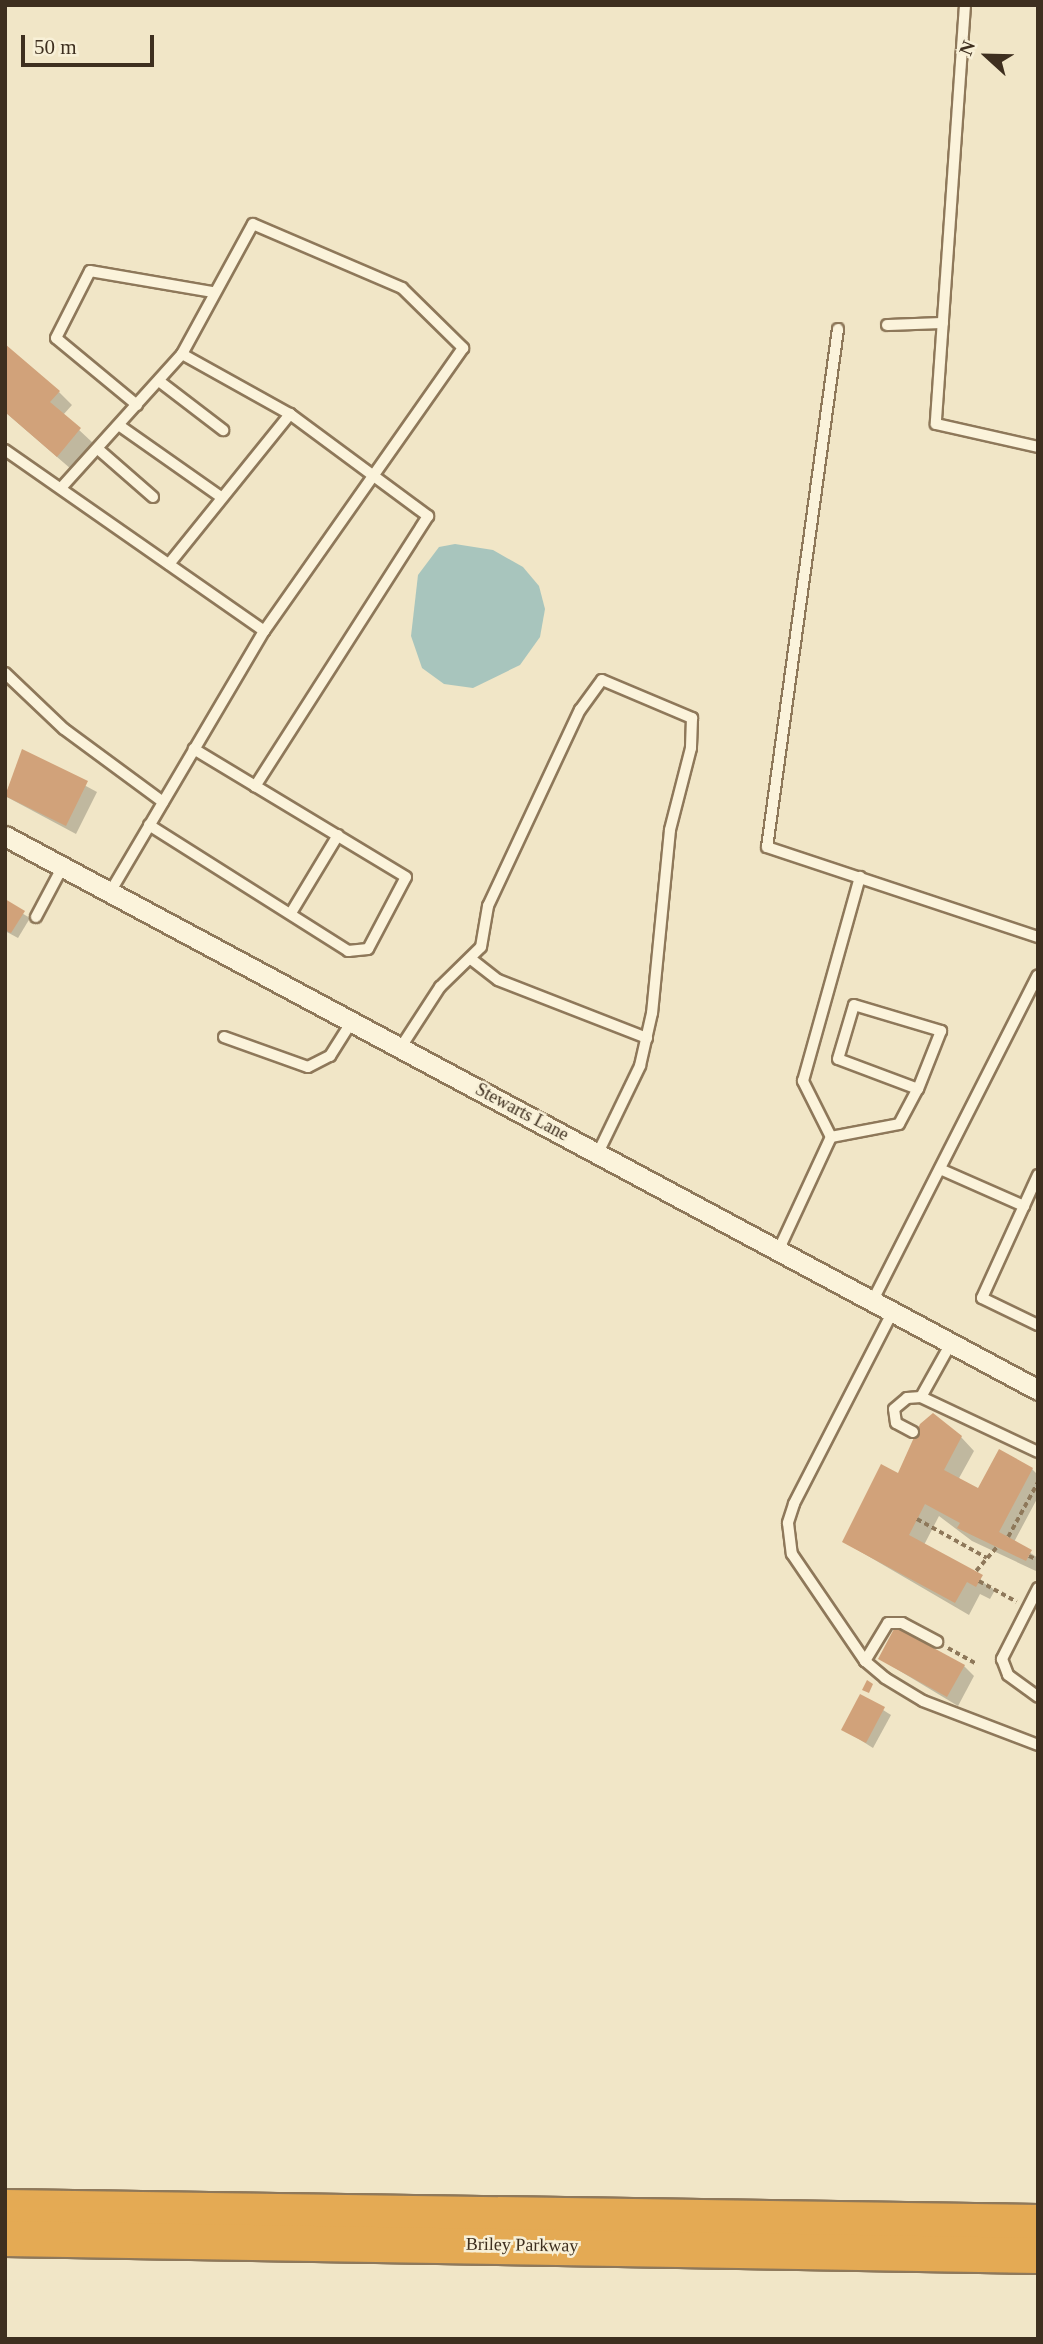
<!DOCTYPE html>
<html>
<head>
<meta charset="utf-8">
<style>
  body { margin:0 }
  #map { position:relative; width:1043px; height:2344px; overflow:hidden; background:#f1e6c7; font-family:"Times New Roman",serif }
  div>[style] { position:absolute }
  [style*='--x'] { left:calc(var(--x)*1px); top:calc(var(--y)*1px); width:calc(var(--w)*1px); rotate:calc(var(--a)*1deg) }
  .water>* { inset:0; background:#a8c5bd }
  .shadow>* { inset:0; background:#0003 }
  .building>* { inset:0; background:#d1a27a }
  .path>* { height:3.5px; margin-top:-1.75px; transform-origin:0; background:repeating-linear-gradient(90deg,#8e785a 0 5px,transparent 0 8.5px) }
  .roads { filter:drop-shadow(2px 0 #8e785a) drop-shadow(-2px 0 #8e785a) drop-shadow(0 2px #8e785a) drop-shadow(0 -2px #8e785a) }
  .lane>* { height:10px; margin:-5px; padding:0 5px; transform-origin:5px; border-radius:5px; background:#fbf3db }
  .street>* { height:19px; margin:-9.5px; padding:0 9.5px; transform-origin:9.5px; border-radius:9.5px; background:#fbf3db }
  .highway>* { height:35px; margin:-17.5px; padding:0 17.5px; transform-origin:17.5px; border-radius:17.5px; background:#e4aa54 }
  span { translate:-50% -50%; white-space:nowrap; text-align:center; line-height:1.15; -webkit-text-stroke:5px #f8f0d7; paint-order:stroke }
  .street-label { font-size:18px; color:#3e2f1f }
  .frame { position:absolute; inset:0; border:7px solid #3e2f1f; pointer-events:none }
  .north { position:absolute; left:952px; top:21px; width:70px; height:70px; -webkit-text-stroke:5px #f8f0d7; paint-order:stroke; rotate:292deg; font-size:19px; font-weight:700; line-height:28px; text-align:center; color:#3e2f1f }
  .north::after { content:''; display:block; margin:auto; width:24px; height:32px; background:#3e2f1f; clip-path:polygon(50% 0,100% 100%,50% 72%,0 100%) }
  .scale { position:absolute; left:21px; top:35px; width:133px; height:32px; box-sizing:border-box; border:4px solid #3e2f1f; border-top:0; padding-left:9px; font-size:21px; line-height:24px; white-space:nowrap; color:#3e2f1f; -webkit-text-stroke:5px #f8f0d7; paint-order:stroke }
</style>
</head>
<body>
<div id="map">
  <div class="water">
    <div style="clip-path:polygon(455px 544px,493px 550px,523px 567px,539px 586px,545px 609px,540px 637px,520px 665px,473px 688px,444px 684px,422px 668px,411px 636px,418px 575px,439px 547px)"></div>
  </div>
  <div class="shadow">
    <div style="clip-path:polygon(59px 392px,72px 405px,63px 415px,93px 443px,71px 469px,5px 412px)"></div>
    <div style="clip-path:polygon(23px 752px,97px 792px,76px 834px,5px 796px)"></div>
    <div style="clip-path:polygon(5px 903px,30px 918px,18px 938px,5px 931px)"></div>
    <div style="clip-path:polygon(961px 1437px,974px 1451px,958px 1480px,979px 1491px,1032px 1469px,1038px 1475px,1038px 1497px,1014px 1542px,1038px 1558px,1038px 1572px,972px 1541px,939px 1516px,924px 1545px,995px 1590px,990px 1599px,980px 1594px,969px 1615px,844px 1542px,899px 1476px)"></div>
    <div style="clip-path:polygon(880px 1659px,964px 1666px,974px 1676px,958px 1706px)"></div>
    <div style="clip-path:polygon(861px 1696px,891px 1715px,873px 1748px,843px 1729px)"></div>
  </div>
  <div class="building">
    <div style="clip-path:polygon(5px 344px,60px 391px,50px 402px,81px 428px,57px 457px,5px 412px)"></div>
    <div style="clip-path:polygon(22px 749px,88px 781px,66px 826px,5px 796px)"></div>
    <div style="clip-path:polygon(5px 899px,25px 911px,11px 933px,5px 930px)"></div>
    <div style="clip-path:polygon(933px 1413px,962px 1436px,944px 1470px,978px 1488px,999px 1449px,1033px 1468px,999px 1532px,1032px 1550px,1026px 1561px,957px 1528px,960px 1523px,925px 1504px,909px 1535px,983px 1575px,976px 1587px,967px 1582px,955px 1603px,842px 1542px,881px 1464px,898px 1473px,920px 1424px)"></div>
    <div style="clip-path:polygon(895px 1627px,965px 1665px,947px 1697px,878px 1659px)"></div>
    <div style="clip-path:polygon(867px 1680px,873px 1684px,869px 1693px,862px 1690px)"></div>
    <div style="clip-path:polygon(860px 1694px,885px 1707px,866px 1743px,841px 1730px)"></div>
  </div>
  <div class="path">
    <div style="--x:917;--y:1519;--w:80;--a:29.1"></div>
    <div style="--x:1008;--y:1537;--w:63;--a:-61.4"></div>
    <div style="--x:1029;--y:1556;--w:10;--a:24"></div>
    <div style="--x:976;--y:1571;--w:33;--a:-49"></div>
    <div style="--x:979;--y:1581;--w:43;--a:28.9"></div>
    <div style="--x:948;--y:1648;--w:33;--a:29"></div>
  </div>
  <div class="roads">
    <div class="lane">
      <div style="--x:965;--y:5;--w:420;--a:94"></div>
      <div style="--x:936;--y:424;--w:105;--a:12.7"></div>
      <div style="--x:887;--y:325;--w:56;--a:-2"></div>
      <div style="--x:838;--y:329;--w:523;--a:97.8"></div>
      <div style="--x:767;--y:847;--w:286;--a:18.4"></div>
      <div style="--x:182;--y:354;--w:124;--a:29.1"></div>
      <div style="--x:159;--y:381;--w:81;--a:37.4"></div>
      <div style="--x:137;--y:405;--w:105;--a:-140.4"></div>
      <div style="--x:56;--y:338;--w:75;--a:-63.1"></div>
      <div style="--x:90;--y:271;--w:125;--a:9.7"></div>
      <div style="--x:120;--y:426;--w:123;--a:35.1"></div>
      <div style="--x:98;--y:449;--w:73;--a:41.1"></div>
      <div style="--x:5;--y:450;--w:316;--a:34.9"></div>
      <div style="--x:264;--y:631;--w:303;--a:120.5"></div>
      <div style="--x:61;--y:488;--w:181;--a:-47.9"></div>
      <div style="--x:182;--y:354;--w:148;--a:-61.4"></div>
      <div style="--x:253;--y:224;--w:162;--a:23.2"></div>
      <div style="--x:402;--y:288;--w:86;--a:44.5"></div>
      <div style="--x:463;--y:348;--w:346;--a:125.1"></div>
      <div style="--x:169;--y:564;--w:193;--a:-51.1"></div>
      <div style="--x:290;--y:414;--w:172;--a:36.5"></div>
      <div style="--x:428;--y:516;--w:321;--a:122.6"></div>
      <div style="--x:5;--y:673;--w:81;--a:43.5"></div>
      <div style="--x:64;--y:729;--w:123;--a:36.4"></div>
      <div style="--x:149;--y:825;--w:236;--a:32.3"></div>
      <div style="--x:348;--y:951;--w:20;--a:-6"></div>
      <div style="--x:368;--y:949;--w:81;--a:-62.2"></div>
      <div style="--x:406;--y:877;--w:248;--a:-148.9"></div>
      <div style="--x:291;--y:913;--w:91;--a:-58.9"></div>
      <div style="--x:36;--y:917;--w:58;--a:-62.1"></div>
      <div style="--x:471;--y:959;--w:34;--a:38"></div>
      <div style="--x:498;--y:980;--w:160;--a:21.3"></div>
      <div style="--x:224;--y:1037;--w:89;--a:19.7"></div>
      <div style="--x:308;--y:1067;--w:25;--a:-27"></div>
      <div style="--x:330;--y:1056;--w:41;--a:-57.8"></div>
      <div style="--x:401;--y:1047;--w:72;--a:-57"></div>
      <div style="--x:440;--y:987;--w:57;--a:-44.3"></div>
      <div style="--x:481;--y:947;--w:42;--a:-80.3"></div>
      <div style="--x:488;--y:906;--w:217;--a:-64.9"></div>
      <div style="--x:580;--y:710;--w:37;--a:-54"></div>
      <div style="--x:602;--y:680;--w:98;--a:22.9"></div>
      <div style="--x:692;--y:718;--w:30;--a:92"></div>
      <div style="--x:691;--y:748;--w:85;--a:104.4"></div>
      <div style="--x:670;--y:830;--w:184;--a:95.6"></div>
      <div style="--x:652;--y:1013;--w:54;--a:102.8"></div>
      <div style="--x:640;--y:1066;--w:97;--a:115.8"></div>
      <div style="--x:831;--y:1137;--w:69;--a:-10.8"></div>
      <div style="--x:899;--y:1124;--w:40;--a:-62"></div>
      <div style="--x:918;--y:1089;--w:85;--a:-159.4"></div>
      <div style="--x:838;--y:1059;--w:56;--a:-73.5"></div>
      <div style="--x:854;--y:1005;--w:91;--a:16.6"></div>
      <div style="--x:941;--y:1031;--w:62;--a:111.6"></div>
      <div style="--x:940;--y:1169;--w:92;--a:23.8"></div>
      <div style="--x:1038;--y:1175;--w:135;--a:114.5"></div>
      <div style="--x:982;--y:1298;--w:62;--a:25.7"></div>
      <div style="--x:779;--y:1249;--w:123;--a:-65.1"></div>
      <div style="--x:831;--y:1137;--w:63;--a:-116.6"></div>
      <div style="--x:803;--y:1081;--w:212;--a:-74.4"></div>
      <div style="--x:873;--y:1300;--w:364;--a:-63.1"></div>
      <div style="--x:893;--y:1311;--w:217;--a:117.2"></div>
      <div style="--x:794;--y:1504;--w:20;--a:108"></div>
      <div style="--x:788;--y:1523;--w:31;--a:83"></div>
      <div style="--x:792;--y:1554;--w:130;--a:55.7"></div>
      <div style="--x:865;--y:1661;--w:26;--a:40"></div>
      <div style="--x:885;--y:1678;--w:44;--a:31.2"></div>
      <div style="--x:923;--y:1701;--w:123;--a:20.9"></div>
      <div style="--x:921;--y:1397;--w:62;--a:-60.9"></div>
      <div style="--x:913;--y:1432;--w:19;--a:-152"></div>
      <div style="--x:896;--y:1423;--w:14;--a:-98"></div>
      <div style="--x:894;--y:1409;--w:17;--a:-40"></div>
      <div style="--x:907;--y:1398;--w:14;--a:-4"></div>
      <div style="--x:921;--y:1397;--w:129;--a:25.2"></div>
      <div style="--x:1038;--y:1588;--w:80;--a:116.9"></div>
      <div style="--x:1002;--y:1659;--w:17;--a:69"></div>
      <div style="--x:1008;--y:1675;--w:37;--a:36"></div>
      <div style="--x:865;--y:1661;--w:44;--a:-58.8"></div>
      <div style="--x:888;--y:1623;--w:14;--a:0"></div>
      <div style="--x:902;--y:1623;--w:40;--a:28"></div>
    </div>
    <div class="street">
      <div style="--x:5;--y:836;--w:1172;--a:28.2"></div>
    </div>
    <div class="highway">
      <div style="--x:5;--y:2207;--w:1033;--a:0.83"></div>
      <div style="--x:5;--y:2238;--w:1033;--a:0.94"></div>
    </div>
  </div>
  <div class="street-label">
    <span style="left:522px;top:1112px;rotate:28deg">Stewarts Lane</span>
    <span style="left:522px;top:2245px;rotate:1deg">Briley Parkway</span>
  </div>
  <div class="frame"></div>
  <div class="north">N</div>
  <div class="scale">50 m</div>
</div>
</body>
</html>
